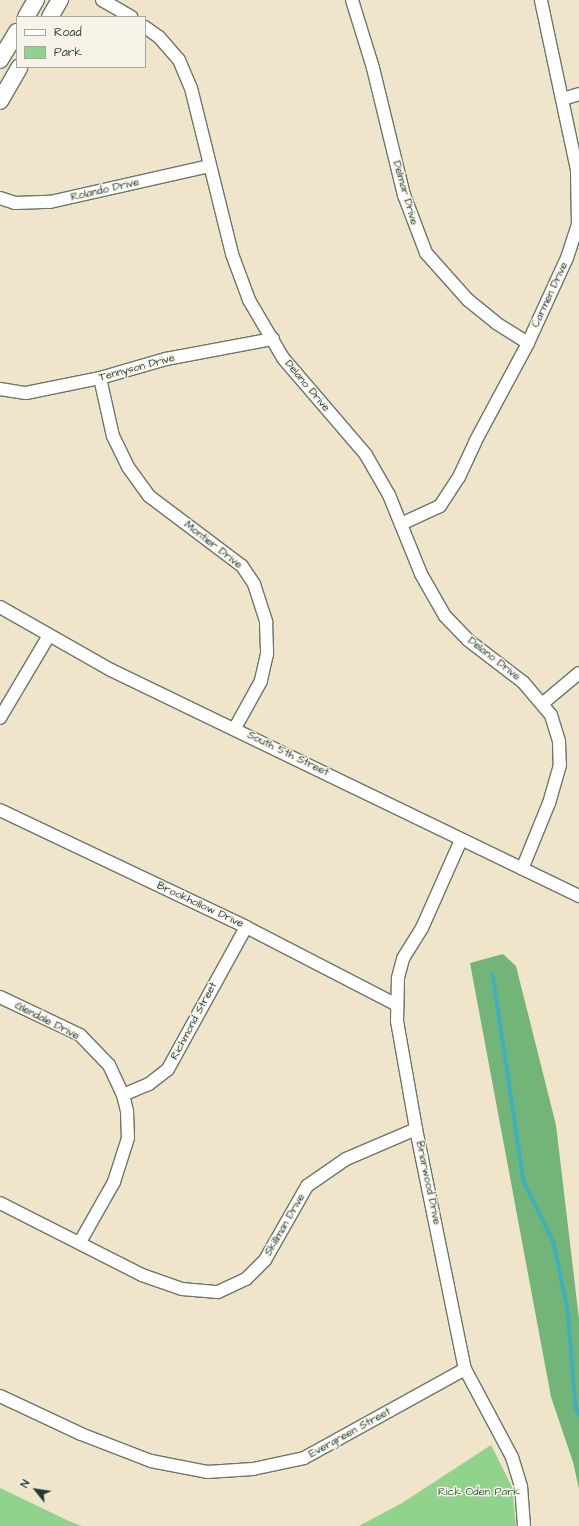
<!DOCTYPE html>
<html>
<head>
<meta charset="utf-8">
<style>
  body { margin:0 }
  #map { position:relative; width:579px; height:1526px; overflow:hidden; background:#f0e5cb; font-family:"Architects Daughter",sans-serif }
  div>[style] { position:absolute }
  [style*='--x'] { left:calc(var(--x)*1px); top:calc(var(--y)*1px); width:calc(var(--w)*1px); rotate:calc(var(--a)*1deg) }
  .green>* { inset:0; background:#8fd38c }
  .forest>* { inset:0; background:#73b578 }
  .stream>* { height:3.5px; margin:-1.75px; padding:0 1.75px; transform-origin:1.75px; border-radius:1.75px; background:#40b0bc }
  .roads { filter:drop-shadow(1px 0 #687869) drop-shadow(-1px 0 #687869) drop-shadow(0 1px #687869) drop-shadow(0 -1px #687869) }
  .minor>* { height:12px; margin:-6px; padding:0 6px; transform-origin:6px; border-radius:6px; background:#fff }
  .major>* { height:16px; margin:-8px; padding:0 8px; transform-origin:8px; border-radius:8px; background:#fff }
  span { translate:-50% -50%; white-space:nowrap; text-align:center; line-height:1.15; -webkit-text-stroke:3px #f7f3e8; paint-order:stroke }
  .street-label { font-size:11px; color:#1f3d34 }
  .park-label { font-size:11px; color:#355b46 }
  .legend { position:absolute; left:16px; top:16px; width:130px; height:52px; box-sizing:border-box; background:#f7f3e8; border:1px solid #a1aaa0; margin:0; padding:5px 7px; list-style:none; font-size:12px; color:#1f3d34 }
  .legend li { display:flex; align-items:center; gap:8px; height:20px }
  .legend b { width:20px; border:1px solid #a1aaa0 }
  .north { position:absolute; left:16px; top:1470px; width:40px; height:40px; -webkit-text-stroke:3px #f7f3e8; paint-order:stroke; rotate:300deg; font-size:11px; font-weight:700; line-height:16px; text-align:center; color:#1f3d34 }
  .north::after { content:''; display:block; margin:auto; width:14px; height:18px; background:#1f3d34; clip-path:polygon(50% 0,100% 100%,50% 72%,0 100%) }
</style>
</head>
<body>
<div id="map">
  <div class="green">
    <div style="clip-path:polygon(491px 1445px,512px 1487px,516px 1526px,359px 1526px,402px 1503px)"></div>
    <div style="clip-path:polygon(0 1488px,71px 1522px,82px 1526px,0 1526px)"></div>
  </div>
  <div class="forest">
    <div style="clip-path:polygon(503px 954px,516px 966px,556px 1125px,579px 1319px,579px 1489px,573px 1462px,551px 1397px,470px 963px)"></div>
  </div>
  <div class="stream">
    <div style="--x:493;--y:974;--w:209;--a:81.5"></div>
    <div style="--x:524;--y:1181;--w:69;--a:64.2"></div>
    <div style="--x:554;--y:1243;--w:68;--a:78.2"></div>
    <div style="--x:568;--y:1310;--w:97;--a:85.3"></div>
    <div style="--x:576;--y:1407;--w:8;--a:67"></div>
  </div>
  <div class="roads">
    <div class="minor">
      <div style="--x:102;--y:0;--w:34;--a:30"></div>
      <div style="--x:352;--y:0;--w:71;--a:72.8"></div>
      <div style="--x:373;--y:68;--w:131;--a:76.3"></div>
      <div style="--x:404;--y:195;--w:62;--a:69.2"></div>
      <div style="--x:426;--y:253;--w:63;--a:48.2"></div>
      <div style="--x:468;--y:300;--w:36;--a:39"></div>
      <div style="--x:496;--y:323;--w:38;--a:32"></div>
      <div style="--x:145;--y:27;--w:17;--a:36"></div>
      <div style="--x:159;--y:37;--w:30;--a:49"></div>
      <div style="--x:179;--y:60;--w:30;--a:67"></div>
      <div style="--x:191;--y:88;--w:171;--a:76.1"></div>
      <div style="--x:232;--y:254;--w:49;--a:69.7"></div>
      <div style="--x:249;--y:300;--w:67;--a:59.6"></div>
      <div style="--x:283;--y:358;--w:128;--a:49.4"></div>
      <div style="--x:366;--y:455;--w:46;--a:60.1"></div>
      <div style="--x:389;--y:495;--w:85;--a:67.9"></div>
      <div style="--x:421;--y:574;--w:48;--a:60.3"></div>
      <div style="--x:445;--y:616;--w:33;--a:46"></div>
      <div style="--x:468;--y:640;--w:69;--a:37.4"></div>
      <div style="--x:523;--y:682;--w:43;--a:49.7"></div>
      <div style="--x:551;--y:715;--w:28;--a:73"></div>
      <div style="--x:559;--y:742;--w:23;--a:88"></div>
      <div style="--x:560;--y:765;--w:40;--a:106"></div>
      <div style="--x:549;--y:803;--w:71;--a:112.2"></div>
      <div style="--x:563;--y:99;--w:17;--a:-17"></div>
      <div style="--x:0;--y:198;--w:16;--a:18"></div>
      <div style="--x:15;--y:203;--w:35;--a:-2"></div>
      <div style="--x:50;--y:202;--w:164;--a:-12.7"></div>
      <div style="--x:100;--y:378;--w:59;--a:77.4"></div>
      <div style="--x:113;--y:436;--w:34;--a:64"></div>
      <div style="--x:128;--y:467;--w:36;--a:54"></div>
      <div style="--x:149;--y:496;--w:116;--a:37"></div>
      <div style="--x:242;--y:566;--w:22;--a:56"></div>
      <div style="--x:254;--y:584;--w:40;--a:72"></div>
      <div style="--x:266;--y:622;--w:32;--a:88"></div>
      <div style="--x:267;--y:654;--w:28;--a:103"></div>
      <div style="--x:261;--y:681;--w:54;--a:119"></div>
      <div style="--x:0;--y:389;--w:26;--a:9"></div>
      <div style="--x:26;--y:393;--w:76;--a:-11.5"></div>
      <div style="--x:100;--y:378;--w:69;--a:-16.1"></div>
      <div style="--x:166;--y:359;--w:109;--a:-10.6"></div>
      <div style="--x:401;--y:524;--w:43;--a:-24.8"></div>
      <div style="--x:440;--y:506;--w:35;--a:-57"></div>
      <div style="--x:459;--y:477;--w:38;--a:-65"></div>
      <div style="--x:475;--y:442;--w:112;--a:-61.8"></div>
      <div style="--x:528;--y:343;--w:94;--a:-65.4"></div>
      <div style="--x:567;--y:258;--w:36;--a:-72"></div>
      <div style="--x:578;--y:224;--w:54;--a:-91.1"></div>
      <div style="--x:577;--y:170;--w:174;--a:-102"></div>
      <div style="--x:0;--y:607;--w:128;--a:29.6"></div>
      <div style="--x:111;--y:670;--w:520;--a:25.78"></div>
      <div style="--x:542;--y:704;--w:48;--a:-40"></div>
      <div style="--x:0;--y:718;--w:94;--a:-59.3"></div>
      <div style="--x:0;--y:810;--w:272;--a:25.4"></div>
      <div style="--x:246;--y:927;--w:170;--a:27.3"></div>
      <div style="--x:461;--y:840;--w:96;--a:113.9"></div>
      <div style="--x:422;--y:928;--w:36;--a:122"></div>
      <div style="--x:403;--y:959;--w:20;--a:105"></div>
      <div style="--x:398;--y:978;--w:43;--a:91.3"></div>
      <div style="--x:397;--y:1021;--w:110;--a:80"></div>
      <div style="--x:416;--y:1129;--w:245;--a:78.5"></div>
      <div style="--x:465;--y:1369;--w:100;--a:61.9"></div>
      <div style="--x:512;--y:1457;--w:30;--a:73"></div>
      <div style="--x:521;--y:1486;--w:40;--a:85.7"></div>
      <div style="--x:0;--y:997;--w:89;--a:25.4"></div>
      <div style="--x:80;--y:1035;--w:42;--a:46"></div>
      <div style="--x:109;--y:1065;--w:33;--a:65"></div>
      <div style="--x:123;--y:1095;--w:16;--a:76"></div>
      <div style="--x:127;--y:1111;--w:27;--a:88"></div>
      <div style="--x:128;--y:1138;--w:46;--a:107.7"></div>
      <div style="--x:114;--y:1182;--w:69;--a:119.5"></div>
      <div style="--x:123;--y:1095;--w:28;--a:-23"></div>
      <div style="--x:149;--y:1084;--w:24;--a:-38"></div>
      <div style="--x:168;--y:1069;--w:162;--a:-61.2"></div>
      <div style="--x:0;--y:1203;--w:159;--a:26.9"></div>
      <div style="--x:142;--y:1275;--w:42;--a:19.3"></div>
      <div style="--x:182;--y:1289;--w:36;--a:5"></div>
      <div style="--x:218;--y:1292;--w:31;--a:-25"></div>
      <div style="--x:246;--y:1279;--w:27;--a:-45"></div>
      <div style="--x:265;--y:1260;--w:85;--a:-60.4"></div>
      <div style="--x:307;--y:1186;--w:47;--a:-34.7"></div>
      <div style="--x:346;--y:1159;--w:76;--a:-23.2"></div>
      <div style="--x:0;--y:1396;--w:89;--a:25.1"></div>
      <div style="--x:81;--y:1434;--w:75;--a:21.1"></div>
      <div style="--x:151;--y:1461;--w:57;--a:11.1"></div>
      <div style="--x:207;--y:1472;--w:46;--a:-3.7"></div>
      <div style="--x:253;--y:1469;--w:52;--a:-12.2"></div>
      <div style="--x:304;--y:1458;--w:184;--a:-28.9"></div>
    </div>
    <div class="major">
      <div style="--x:26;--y:17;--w:20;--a:-60"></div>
      <div style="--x:50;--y:17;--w:20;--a:-60"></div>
      <div style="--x:0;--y:60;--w:33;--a:-59"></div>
      <div style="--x:0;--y:101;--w:39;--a:-60"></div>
    </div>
  </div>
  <div class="street-label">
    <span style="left:105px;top:190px;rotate:-13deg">Rolando Drive</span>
    <span style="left:405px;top:193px;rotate:74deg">Delmar Drive</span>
    <span style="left:550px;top:295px;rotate:-65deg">Carmen Drive</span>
    <span style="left:137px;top:368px;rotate:-15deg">Tennyson Drive</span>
    <span style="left:307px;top:386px;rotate:50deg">Delano Drive</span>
    <span style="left:213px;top:545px;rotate:38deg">Montier Drive</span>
    <span style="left:494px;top:659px;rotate:38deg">Delano Drive</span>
    <span style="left:288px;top:754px;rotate:26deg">South 5th Street</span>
    <span style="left:200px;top:905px;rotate:25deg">Brookhollow Drive</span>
    <span style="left:47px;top:1021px;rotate:27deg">Glendale Drive</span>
    <span style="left:194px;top:1021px;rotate:-62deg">Richmond Street</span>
    <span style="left:428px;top:1183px;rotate:78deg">Briarwood Drive</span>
    <span style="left:285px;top:1225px;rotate:-60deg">Skillman Drive</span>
    <span style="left:350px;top:1433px;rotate:-29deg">Evergreen Street</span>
  </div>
  <div class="park-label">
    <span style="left:479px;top:1492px">Rick Oden Park</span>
  </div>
  <ul class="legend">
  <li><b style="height:5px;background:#fff"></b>Road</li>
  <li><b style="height:11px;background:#8fd38c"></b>Park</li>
  </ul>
  <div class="north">N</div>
</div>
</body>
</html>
